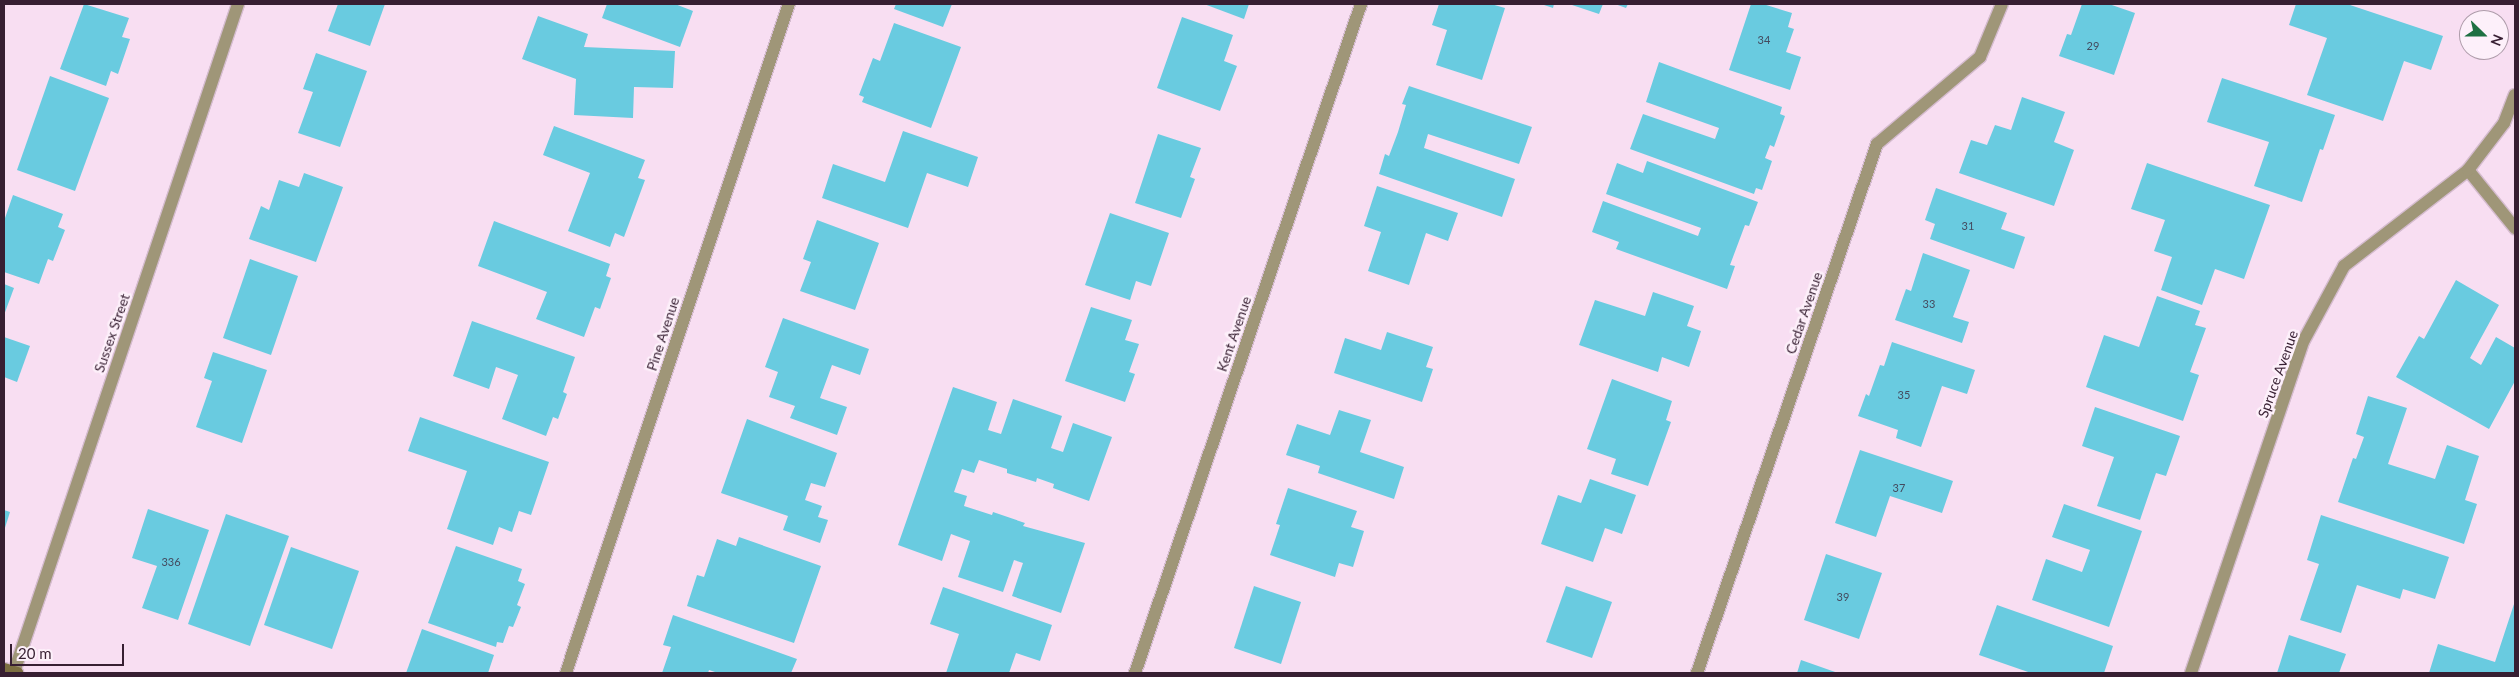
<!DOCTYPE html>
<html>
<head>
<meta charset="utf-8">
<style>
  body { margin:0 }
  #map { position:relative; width:2519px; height:677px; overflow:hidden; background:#f8def2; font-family:Lato,sans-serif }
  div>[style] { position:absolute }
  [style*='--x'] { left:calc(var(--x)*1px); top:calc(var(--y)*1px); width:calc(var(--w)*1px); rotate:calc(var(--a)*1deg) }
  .building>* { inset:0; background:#69cbe0 }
  .roads { filter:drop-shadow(1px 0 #d5bccf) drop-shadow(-1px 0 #d5bccf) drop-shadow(0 1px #d5bccf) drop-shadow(0 -1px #d5bccf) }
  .minor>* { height:12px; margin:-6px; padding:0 6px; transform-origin:6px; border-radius:6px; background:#9f9678 }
  .secondary>* { height:12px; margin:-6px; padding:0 6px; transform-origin:6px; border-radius:6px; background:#7c6f41 }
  span { translate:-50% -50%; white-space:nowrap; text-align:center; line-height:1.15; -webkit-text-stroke:5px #fdf0fa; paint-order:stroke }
  .number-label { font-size:11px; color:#444a5e }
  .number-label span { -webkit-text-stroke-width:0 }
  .street-label { font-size:14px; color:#371f32 }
  .frame { position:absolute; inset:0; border:5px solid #371f32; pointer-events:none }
  .north { position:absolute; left:2459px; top:10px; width:50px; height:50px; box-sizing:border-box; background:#fdf0fa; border:1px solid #ae9caa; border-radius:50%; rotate:112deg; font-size:14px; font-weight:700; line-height:20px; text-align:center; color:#371f32 }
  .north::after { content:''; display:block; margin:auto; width:18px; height:22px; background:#1e7042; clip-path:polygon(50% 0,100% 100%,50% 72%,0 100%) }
  .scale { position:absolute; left:10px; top:644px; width:114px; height:22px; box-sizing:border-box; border:2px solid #371f32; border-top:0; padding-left:6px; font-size:15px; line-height:18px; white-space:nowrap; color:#371f32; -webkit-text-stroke:4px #fdf0fa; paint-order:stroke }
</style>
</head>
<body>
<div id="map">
  <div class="building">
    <div style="clip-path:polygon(84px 4px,129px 18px,122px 37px,130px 39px,118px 74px,111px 71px,106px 86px,60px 69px)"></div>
    <div style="clip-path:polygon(338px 4px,385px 4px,370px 46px,328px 31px)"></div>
    <div style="clip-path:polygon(607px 4px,675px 4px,693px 11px,680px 47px,602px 18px)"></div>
    <div style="clip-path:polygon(896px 4px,952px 4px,943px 27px,894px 9px)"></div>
    <div style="clip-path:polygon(1204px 4px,1249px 4px,1244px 19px)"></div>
    <div style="clip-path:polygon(1439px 4px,1491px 4px,1505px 8px,1482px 80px,1436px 65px,1447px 30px,1432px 25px)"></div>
    <div style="clip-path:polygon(1541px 4px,1554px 4px,1553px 8px)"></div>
    <div style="clip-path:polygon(1569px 4px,1603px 4px,1599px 14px)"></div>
    <div style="clip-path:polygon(1615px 4px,1628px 4px,1626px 8px)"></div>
    <div style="clip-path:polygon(1751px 4px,1763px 4px,1792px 13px,1788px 27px,1794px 29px,1786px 52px,1801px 57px,1790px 90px,1729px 70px)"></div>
    <div style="clip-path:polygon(2082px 4px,2109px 4px,2135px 13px,2114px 75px,2059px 56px,2067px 34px,2071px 35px)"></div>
    <div style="clip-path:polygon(2296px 4px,2347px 4px,2443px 36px,2431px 70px,2404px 61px,2383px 121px,2307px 95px,2327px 38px,2289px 25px)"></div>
    <div style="clip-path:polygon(538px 16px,588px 34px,584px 47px,675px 51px,673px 88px,634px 87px,633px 118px,574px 115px,576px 79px,522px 59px)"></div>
    <div style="clip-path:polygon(1182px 17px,1233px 35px,1224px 61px,1237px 66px,1220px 111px,1157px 88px)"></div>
    <div style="clip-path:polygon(894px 23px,961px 47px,931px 128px,862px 102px,864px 97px,859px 95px,873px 58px,880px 61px)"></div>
    <div style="clip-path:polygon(316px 53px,367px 71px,340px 147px,298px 133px,313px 92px,303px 89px)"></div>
    <div style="clip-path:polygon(1659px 62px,1782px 107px,1780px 114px,1785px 116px,1774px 147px,1770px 145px,1765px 158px,1772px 161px,1762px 190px,1756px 188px,1754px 194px,1630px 149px,1643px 114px,1715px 139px,1719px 128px,1646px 102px)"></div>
    <div style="clip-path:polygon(50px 76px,109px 98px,75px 191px,17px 170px)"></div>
    <div style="clip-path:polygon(2222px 78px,2335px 115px,2323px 150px,2320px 149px,2302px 202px,2254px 186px,2269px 142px,2207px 122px)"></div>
    <div style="clip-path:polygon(1409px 86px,1532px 127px,1519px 164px,1428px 134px,1424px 148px,1515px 179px,1502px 217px,1379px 174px,1385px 154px,1389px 156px,1398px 132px,1406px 105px,1402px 104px)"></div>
    <div style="clip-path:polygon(2022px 97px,2065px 112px,2054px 142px,2074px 150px,2054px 206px,1959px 173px,1971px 140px,1987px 145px,1995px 125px,2011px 130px)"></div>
    <div style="clip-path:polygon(554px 126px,645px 160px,638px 178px,645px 180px,624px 237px,615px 233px,610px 247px,568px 231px,590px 173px,543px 155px)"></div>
    <div style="clip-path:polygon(903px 131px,978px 157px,968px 187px,927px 173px,908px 228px,822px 198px,833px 164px,885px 182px)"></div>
    <div style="clip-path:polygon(1158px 134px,1201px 148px,1190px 177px,1195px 179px,1181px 218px,1135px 203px)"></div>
    <div style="clip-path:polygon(1647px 161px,1758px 202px,1749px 226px,1745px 225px,1730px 265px,1735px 266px,1727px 289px,1616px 249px,1619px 242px,1592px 232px,1603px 201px,1698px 236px,1701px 228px,1606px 194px,1617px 163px,1643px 173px)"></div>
    <div style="clip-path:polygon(2147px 163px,2270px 205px,2244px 279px,2215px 269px,2202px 305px,2161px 290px,2172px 257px,2154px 251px,2165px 220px,2131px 209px)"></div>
    <div style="clip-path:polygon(304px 173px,343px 187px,316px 262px,249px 239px,261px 206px,269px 210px,279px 180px,299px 187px)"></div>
    <div style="clip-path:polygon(1377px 186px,1458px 213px,1448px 241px,1426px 233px,1409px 285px,1368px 271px,1381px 232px,1364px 226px)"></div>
    <div style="clip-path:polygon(1936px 188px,2007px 213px,2001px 229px,2025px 237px,2014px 269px,1930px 239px,1935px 224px,1925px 220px)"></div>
    <div style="clip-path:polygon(13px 195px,63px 214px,58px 227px,65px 230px,53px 261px,48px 259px,39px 284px,4px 272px,4px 221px)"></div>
    <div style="clip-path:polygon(1110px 213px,1169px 233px,1151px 286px,1136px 281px,1130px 300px,1085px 285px)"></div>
    <div style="clip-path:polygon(817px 220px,879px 243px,855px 310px,800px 291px,811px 262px,803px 259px)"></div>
    <div style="clip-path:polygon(494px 221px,610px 264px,606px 276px,611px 278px,600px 309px,595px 307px,584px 337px,536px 319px,547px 292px,478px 266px)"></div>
    <div style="clip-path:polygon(1923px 253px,1970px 270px,1953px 317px,1969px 322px,1962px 343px,1895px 320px,1906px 289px,1911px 291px)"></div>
    <div style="clip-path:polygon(250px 259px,298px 276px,271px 355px,223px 338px)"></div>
    <div style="clip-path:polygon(2456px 280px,2499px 305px,2470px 358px,2481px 365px,2496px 337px,2515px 348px,2515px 381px,2489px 429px,2396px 377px,2419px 336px,2424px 339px)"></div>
    <div style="clip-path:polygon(4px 284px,14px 288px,4px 315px)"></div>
    <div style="clip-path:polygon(1653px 292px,1694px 306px,1687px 326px,1701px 331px,1689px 367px,1662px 357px,1658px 372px,1579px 345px,1595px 300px,1645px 316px)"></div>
    <div style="clip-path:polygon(2157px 296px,2200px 311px,2195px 325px,2206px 328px,2190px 372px,2199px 375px,2183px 421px,2086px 387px,2104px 335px,2139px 347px)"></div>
    <div style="clip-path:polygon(1091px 307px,1132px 320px,1125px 340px,1139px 344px,1129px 372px,1135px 374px,1125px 402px,1065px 381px)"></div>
    <div style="clip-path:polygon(783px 318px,869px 349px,860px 375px,832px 365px,820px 398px,847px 407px,837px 435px,790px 418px,795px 406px,769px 397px,778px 372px,765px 367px)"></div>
    <div style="clip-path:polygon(472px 321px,575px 357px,563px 392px,567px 394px,558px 419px,553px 417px,546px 436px,502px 419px,518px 375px,496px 367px,489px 389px,453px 376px)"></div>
    <div style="clip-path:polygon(1387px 332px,1433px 347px,1426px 367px,1433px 369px,1422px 402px,1334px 373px,1345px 338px,1381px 350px)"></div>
    <div style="clip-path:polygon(4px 337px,30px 346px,17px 382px,4px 377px)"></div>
    <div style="clip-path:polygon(1892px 342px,1975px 370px,1967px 394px,1942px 386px,1921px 447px,1896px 438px,1898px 430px,1858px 416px,1866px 394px,1869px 396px,1880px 365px,1884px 366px)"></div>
    <div style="clip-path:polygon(213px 352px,267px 370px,242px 443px,196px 427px,212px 381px,204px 378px)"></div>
    <div style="clip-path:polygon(1612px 379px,1672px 401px,1666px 420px,1671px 422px,1648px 486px,1611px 474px,1616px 459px,1587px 449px)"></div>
    <div style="clip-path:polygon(953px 387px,997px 402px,988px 430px,1001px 434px,1013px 399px,1062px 416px,1051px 448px,1063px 452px,1073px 423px,1112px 437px,1089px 501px,1053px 488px,1054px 484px,1037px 478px,1036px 482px,1007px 473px,1007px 469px,979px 460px,974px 473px,962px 469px,954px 492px,967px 496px,964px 506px,992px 515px,993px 512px,1025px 523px,1023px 526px,1085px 543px,1061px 613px,1012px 596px,1023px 563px,1014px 560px,1003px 592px,958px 577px,970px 541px,951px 534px,942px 561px,898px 545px)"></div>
    <div style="clip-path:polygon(2368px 396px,2407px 408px,2388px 464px,2435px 479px,2447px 445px,2479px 456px,2465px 500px,2477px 504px,2464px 544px,2338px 502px,2353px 458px,2356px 459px,2364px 437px,2356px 434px)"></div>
    <div style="clip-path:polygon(2095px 407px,2180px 436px,2166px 476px,2156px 473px,2140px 520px,2097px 506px,2114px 457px,2082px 446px)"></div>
    <div style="clip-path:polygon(1339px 410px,1371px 420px,1360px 452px,1404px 467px,1394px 499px,1318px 473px,1320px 466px,1286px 455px,1297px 424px,1330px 435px)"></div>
    <div style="clip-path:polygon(420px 417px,549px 462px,531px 515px,519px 511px,512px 532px,499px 527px,493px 545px,447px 529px,467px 471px,408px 451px)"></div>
    <div style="clip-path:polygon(747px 419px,837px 453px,825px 487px,811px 483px,805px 500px,822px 506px,818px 517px,828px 520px,820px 543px,783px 530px,788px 516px,721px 493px)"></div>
    <div style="clip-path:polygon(1860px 450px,1953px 481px,1942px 513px,1890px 496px,1876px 537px,1835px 523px)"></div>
    <div style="clip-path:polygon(1590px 479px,1636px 495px,1622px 534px,1605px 528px,1593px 562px,1541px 544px,1558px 495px,1581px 503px)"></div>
    <div style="clip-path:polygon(1288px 488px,1357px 511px,1351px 527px,1364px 531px,1353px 567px,1339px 563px,1335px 577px,1270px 555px,1280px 525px,1276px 524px)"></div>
    <div style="clip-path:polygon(2064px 504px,2142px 531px,2109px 627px,2032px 600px,2046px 559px,2082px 572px,2090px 550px,2052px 537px)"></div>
    <div style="clip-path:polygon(148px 509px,209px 530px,178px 620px,142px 608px,157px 566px,132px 558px)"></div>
    <div style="clip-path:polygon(4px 510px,10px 512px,4px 531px)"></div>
    <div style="clip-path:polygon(226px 514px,289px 536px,250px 646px,188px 624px)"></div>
    <div style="clip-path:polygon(2321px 515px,2449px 557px,2435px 599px,2403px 589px,2400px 599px,2357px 585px,2341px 633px,2300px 620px,2319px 564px,2307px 560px)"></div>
    <div style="clip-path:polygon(739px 537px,821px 566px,794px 643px,687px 606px,697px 575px,704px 577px,717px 539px,736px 546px)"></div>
    <div style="clip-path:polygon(456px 546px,522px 569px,518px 581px,525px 584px,517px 605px,521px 607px,513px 627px,509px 626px,503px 643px,497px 642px,496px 647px,428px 623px)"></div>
    <div style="clip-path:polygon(291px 547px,359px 571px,332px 649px,264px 625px)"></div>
    <div style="clip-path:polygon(1826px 554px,1882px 573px,1859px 639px,1804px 620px)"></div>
    <div style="clip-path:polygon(1254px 586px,1301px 602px,1281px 664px,1234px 648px)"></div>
    <div style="clip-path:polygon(1566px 586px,1612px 602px,1592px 658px,1546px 642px)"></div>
    <div style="clip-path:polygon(943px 587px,1052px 625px,1040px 661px,1016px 653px,1009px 673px,946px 673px,959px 634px,930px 624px)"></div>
    <div style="clip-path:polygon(2515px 601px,2515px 673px,2429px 673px,2438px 644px,2495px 662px)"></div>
    <div style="clip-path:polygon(1997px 605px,2113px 646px,2104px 673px,2031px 673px,1979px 655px)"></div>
    <div style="clip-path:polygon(673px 615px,797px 659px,791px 673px,718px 673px,709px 670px,708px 673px,662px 673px,671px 647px,663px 645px)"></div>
    <div style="clip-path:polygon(422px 629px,494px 655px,488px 673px,406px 673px)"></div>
    <div style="clip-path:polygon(2289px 635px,2346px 654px,2339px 673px,2277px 673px)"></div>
    <div style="clip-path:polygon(1801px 660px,1838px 673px,1797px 673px)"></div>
  </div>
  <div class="roads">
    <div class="minor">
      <div style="--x:2468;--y:170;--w:75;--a:51"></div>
      <div style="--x:14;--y:672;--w:705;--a:-71.46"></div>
      <div style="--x:566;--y:673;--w:705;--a:-71.57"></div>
      <div style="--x:1135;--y:673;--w:706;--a:-71.33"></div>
      <div style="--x:1697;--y:673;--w:559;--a:-71.21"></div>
      <div style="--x:1877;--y:144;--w:135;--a:-40.2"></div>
      <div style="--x:1980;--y:57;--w:57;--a:-67.5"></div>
      <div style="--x:2191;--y:673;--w:352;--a:-71.3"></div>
      <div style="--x:2304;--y:340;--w:84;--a:-61.6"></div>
      <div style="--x:2344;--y:266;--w:157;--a:-37.7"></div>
      <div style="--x:2468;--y:170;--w:59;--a:-52.5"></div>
      <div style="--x:2504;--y:123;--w:30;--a:-69"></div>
    </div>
    <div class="secondary">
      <div style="--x:4;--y:669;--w:14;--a:17"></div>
    </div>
  </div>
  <div class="number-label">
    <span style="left:1764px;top:40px">34</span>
    <span style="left:2093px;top:46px">29</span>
    <span style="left:1968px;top:226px">31</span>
    <span style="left:1929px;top:304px">33</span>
    <span style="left:1904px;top:395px">35</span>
    <span style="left:1899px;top:488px">37</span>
    <span style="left:171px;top:562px">336</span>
    <span style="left:1843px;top:597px">39</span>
  </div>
  <div class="street-label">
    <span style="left:1804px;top:313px;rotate:-71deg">Cedar Avenue</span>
    <span style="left:112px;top:333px;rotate:-71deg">Sussex Street</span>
    <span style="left:663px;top:334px;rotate:-72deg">Pine Avenue</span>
    <span style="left:1234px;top:334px;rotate:-71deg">Kent Avenue</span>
    <span style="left:2278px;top:374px;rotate:-70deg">Spruce Avenue</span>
  </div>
  <div class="frame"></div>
  <div class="north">N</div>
  <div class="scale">20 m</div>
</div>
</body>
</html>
